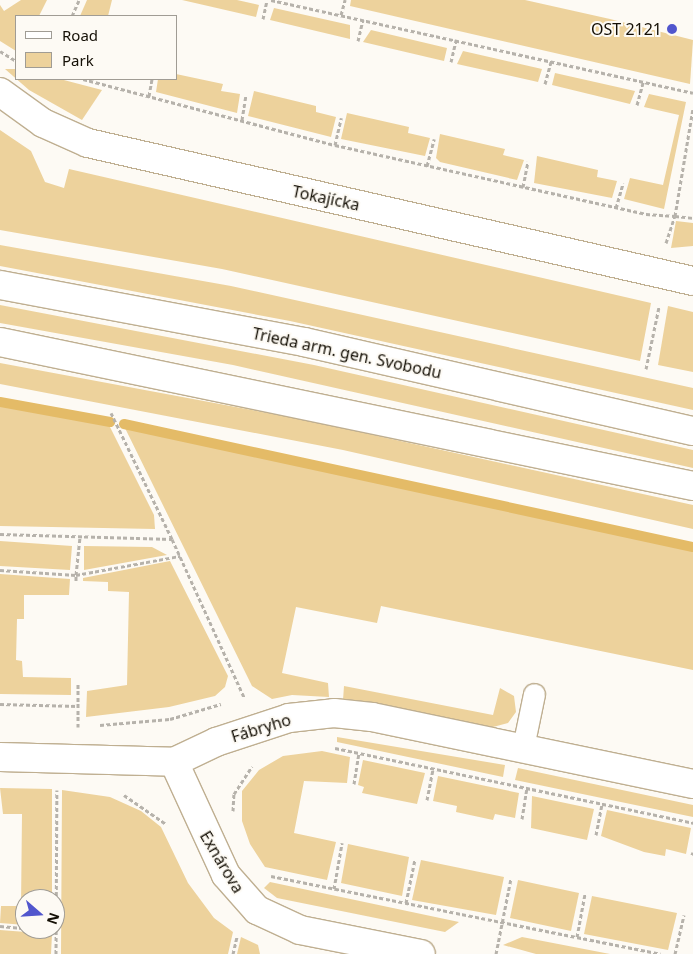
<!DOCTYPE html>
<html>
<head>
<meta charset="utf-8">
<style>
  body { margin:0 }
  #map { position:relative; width:693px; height:954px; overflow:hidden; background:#fdfaf4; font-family:"Noto Sans",sans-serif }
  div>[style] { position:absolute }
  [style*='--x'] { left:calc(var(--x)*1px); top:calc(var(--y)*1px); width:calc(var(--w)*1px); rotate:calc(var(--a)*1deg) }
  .green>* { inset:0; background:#edd29c }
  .stream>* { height:10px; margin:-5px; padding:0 5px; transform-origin:5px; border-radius:5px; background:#e4bb67 }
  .path>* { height:3px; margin-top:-1.5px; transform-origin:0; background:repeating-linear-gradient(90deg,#b6b2ab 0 4px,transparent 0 6.5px) }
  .roads { filter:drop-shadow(1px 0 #bfaf91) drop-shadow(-1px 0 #bfaf91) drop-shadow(0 1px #bfaf91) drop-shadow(0 -1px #bfaf91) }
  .service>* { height:21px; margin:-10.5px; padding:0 10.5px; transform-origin:10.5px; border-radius:10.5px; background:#fff }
  .minor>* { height:28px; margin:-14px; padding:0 14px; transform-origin:14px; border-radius:14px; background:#fff }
  .tertiary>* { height:28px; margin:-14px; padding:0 14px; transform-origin:14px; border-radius:14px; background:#fff }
  .dots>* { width:14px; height:14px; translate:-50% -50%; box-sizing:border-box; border:2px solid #fdfaf4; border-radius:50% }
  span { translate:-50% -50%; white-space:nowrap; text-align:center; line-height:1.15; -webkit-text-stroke:4px #fdfaf4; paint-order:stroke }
  .poi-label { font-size:16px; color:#140f05 }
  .right { translate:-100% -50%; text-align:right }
  .street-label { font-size:16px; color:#140f05 }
  .legend { position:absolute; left:15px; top:15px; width:162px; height:65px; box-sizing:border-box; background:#fdfaf4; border:1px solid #a09c94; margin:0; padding:6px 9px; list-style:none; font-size:15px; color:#140f05 }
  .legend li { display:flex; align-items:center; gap:10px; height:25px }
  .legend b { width:25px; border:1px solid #a09c94 }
  .north { position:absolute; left:15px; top:889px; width:50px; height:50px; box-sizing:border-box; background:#fdfaf4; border:1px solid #a09c94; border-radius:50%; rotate:109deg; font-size:14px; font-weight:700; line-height:20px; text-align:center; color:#140f05 }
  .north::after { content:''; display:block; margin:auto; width:18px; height:22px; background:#5156cd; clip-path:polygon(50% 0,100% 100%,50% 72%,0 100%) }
</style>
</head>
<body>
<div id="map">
  <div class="green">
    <div style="clip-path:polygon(21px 0,47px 0,39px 16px,16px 16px,16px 51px,0 41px,0 5px,4px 11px)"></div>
    <div style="clip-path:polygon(87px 0,112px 0,108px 16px,80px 16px)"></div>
    <div style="clip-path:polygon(182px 0,237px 0,259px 5px,256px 17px)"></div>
    <div style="clip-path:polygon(351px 0,525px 0,610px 19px,693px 40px,690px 84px,350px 6px)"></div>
    <div style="clip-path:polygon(274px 8px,350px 25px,350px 39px,270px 20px)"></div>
    <div style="clip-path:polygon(371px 30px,447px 48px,444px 61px,363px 42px)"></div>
    <div style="clip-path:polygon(463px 51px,542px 69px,538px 82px,457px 64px)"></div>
    <div style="clip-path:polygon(5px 69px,16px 69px,16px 79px,60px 79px,102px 90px,82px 120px,29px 90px)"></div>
    <div style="clip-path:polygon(555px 73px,635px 91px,630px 104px,552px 85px)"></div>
    <div style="clip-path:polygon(176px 74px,223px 84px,221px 91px,240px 94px,237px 113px,156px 92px,158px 79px,176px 79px)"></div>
    <div style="clip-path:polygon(254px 91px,316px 106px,316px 112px,336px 117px,331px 137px,248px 116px)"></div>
    <div style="clip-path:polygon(649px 94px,686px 102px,664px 209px,624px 199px,630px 178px,663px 185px,679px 115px,644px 107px)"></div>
    <div style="clip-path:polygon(347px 113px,409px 127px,408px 133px,430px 138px,425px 156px,341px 139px)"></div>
    <div style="clip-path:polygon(0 130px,31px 151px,45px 182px,64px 188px,69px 169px,651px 303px,640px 361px,222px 269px,0 230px)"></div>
    <div style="clip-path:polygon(440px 134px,505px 149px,503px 155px,524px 160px,517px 180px,440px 162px,436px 158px)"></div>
    <div style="clip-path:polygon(537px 156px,598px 170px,597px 177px,617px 181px,612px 198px,534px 183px)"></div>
    <div style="clip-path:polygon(676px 221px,693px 223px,693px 246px,671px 248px)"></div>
    <div style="clip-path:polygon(0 245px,231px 286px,693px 388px,693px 410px,290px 321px,0 266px)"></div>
    <div style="clip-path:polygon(0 305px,314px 365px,693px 450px,693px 468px,233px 365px,0 323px)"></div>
    <div style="clip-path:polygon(668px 306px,693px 312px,693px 372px,658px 365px)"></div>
    <div style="clip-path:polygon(0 363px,305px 420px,693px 505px,693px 529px,343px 450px,0 384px)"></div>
    <div style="clip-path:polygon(0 405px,108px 423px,154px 515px,155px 529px,0 526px)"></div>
    <div style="clip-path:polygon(124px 426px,693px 551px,693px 670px,381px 606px,377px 623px,296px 607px,282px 673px,328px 683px,329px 697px,292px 695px,272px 699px,252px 686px)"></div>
    <div style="clip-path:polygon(0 541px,72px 546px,70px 570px,0 566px)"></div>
    <div style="clip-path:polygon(84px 546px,152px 547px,167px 555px,84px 570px)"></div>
    <div style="clip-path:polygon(170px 561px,228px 676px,225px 687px,215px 696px,169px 707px,86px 717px,87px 691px,127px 685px,129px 592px,108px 591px,108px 582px,83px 581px,83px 578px)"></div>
    <div style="clip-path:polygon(0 574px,70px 579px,69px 595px,24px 595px,24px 619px,17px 619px,16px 660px,22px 661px,23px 677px,71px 678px,71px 695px,0 694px)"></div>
    <div style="clip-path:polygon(344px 686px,493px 715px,500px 688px,514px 696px,516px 712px,508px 723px,493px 727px,343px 700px)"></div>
    <div style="clip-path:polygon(337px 737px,505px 765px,503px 777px,337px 742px)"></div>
    <div style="clip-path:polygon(322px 751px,350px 757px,347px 783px,304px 781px,294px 833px,336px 842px,327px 880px,265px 867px,250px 844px,242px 821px,242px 791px,259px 770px,283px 756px)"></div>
    <div style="clip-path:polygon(363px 760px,425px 773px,417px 804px,362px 793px,364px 787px,358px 785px)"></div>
    <div style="clip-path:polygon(518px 768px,693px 805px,693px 817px,515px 780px)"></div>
    <div style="clip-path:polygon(438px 776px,519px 793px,515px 818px,495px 814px,493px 820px,456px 812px,457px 806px,433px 801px)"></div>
    <div style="clip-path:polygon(0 788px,52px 789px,52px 899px,25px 899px,25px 925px,0 923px,1px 906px,21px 906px,22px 814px,3px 814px)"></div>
    <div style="clip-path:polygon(62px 790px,110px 797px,141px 811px,161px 827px,188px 883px,214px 918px,233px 932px,228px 954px,61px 954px)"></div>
    <div style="clip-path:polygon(532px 796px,594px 809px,587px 840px,531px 828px)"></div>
    <div style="clip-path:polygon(607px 810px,691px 828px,686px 854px,666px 849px,665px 856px,644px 852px,601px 836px)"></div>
    <div style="clip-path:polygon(348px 844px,409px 857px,402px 896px,341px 883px)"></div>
    <div style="clip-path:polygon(421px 860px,504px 877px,496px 915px,412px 900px)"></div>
    <div style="clip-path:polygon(518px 880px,579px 893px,571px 931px,510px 918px)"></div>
    <div style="clip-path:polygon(270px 882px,459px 922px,445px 932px,277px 898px,264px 888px)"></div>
    <div style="clip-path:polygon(592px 896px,677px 913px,668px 950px,584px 934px)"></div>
    <div style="clip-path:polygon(0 930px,52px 934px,51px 954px,0 954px)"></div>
    <div style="clip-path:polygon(241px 937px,258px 945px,260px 954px,237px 954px)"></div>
    <div style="clip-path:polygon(522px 937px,610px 954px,536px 954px,503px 945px)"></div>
  </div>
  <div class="stream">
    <div style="--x:0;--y:402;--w:112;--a:10.3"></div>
    <div style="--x:124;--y:424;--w:582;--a:12.2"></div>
  </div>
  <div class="path">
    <div style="--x:271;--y:0;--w:432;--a:12.4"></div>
    <div style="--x:341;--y:15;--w:16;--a:-75"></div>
    <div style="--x:72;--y:16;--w:17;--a:-66"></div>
    <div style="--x:263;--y:19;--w:19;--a:-78"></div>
    <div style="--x:358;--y:41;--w:22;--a:-77"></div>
    <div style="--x:0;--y:51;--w:19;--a:32"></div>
    <div style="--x:451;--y:62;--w:23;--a:-77"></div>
    <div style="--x:83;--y:79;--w:260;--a:14.7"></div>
    <div style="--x:335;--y:145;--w:319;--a:12.5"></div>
    <div style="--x:646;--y:214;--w:29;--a:4"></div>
    <div style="--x:675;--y:216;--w:109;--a:-80.5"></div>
    <div style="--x:545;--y:84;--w:23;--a:-75"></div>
    <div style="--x:149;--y:96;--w:17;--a:-80"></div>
    <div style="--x:637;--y:105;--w:24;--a:-75"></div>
    <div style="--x:242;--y:120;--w:24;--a:-81"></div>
    <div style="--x:335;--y:145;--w:28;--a:-77"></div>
    <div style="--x:427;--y:166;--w:28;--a:-75"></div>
    <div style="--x:523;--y:187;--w:26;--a:-79"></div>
    <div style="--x:616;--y:208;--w:26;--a:-74"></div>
    <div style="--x:666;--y:243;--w:28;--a:-72"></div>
    <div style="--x:675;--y:216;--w:18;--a:6"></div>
    <div style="--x:646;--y:369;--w:63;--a:-78.2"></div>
    <div style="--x:0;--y:534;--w:172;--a:1.7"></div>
    <div style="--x:172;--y:539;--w:140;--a:-115.8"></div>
    <div style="--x:172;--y:539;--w:174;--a:65.5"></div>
    <div style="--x:0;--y:570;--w:76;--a:3.8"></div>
    <div style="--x:76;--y:575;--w:39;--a:-84"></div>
    <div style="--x:76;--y:581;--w:6;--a:-90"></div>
    <div style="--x:76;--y:575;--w:106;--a:-10.4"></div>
    <div style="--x:0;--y:704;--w:78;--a:1.5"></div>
    <div style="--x:100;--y:725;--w:70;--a:-4.9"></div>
    <div style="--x:170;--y:719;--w:53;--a:-16.4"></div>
    <div style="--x:78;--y:727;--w:43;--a:-90"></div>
    <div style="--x:335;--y:748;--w:366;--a:11.8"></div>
    <div style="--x:354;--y:784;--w:31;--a:-81"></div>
    <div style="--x:124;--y:795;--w:51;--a:34.6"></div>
    <div style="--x:427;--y:800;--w:33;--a:-79"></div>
    <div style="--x:233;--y:811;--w:17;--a:-87"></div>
    <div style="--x:234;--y:794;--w:33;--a:-57"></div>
    <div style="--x:522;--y:819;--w:31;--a:-81"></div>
    <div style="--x:596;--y:835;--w:32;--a:-79"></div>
    <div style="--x:692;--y:855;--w:3;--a:-72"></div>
    <div style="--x:271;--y:876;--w:397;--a:11.3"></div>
    <div style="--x:334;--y:889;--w:47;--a:-80.1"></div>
    <div style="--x:406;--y:903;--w:45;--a:-78.4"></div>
    <div style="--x:0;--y:926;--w:25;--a:5"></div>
    <div style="--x:31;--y:929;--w:25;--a:5"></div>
    <div style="--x:577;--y:937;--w:44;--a:-79.5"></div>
    <div style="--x:56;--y:954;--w:164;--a:-89.7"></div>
    <div style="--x:233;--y:954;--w:18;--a:-77"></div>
    <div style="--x:496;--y:954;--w:77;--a:-78.8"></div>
    <div style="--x:675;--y:954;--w:40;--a:-77"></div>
  </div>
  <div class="roads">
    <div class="service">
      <div style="--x:523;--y:747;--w:54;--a:-78.3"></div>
    </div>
    <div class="minor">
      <div style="--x:0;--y:92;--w:53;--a:35.8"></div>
      <div style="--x:43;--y:123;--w:49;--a:24"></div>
      <div style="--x:88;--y:143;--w:621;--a:12.85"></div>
      <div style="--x:0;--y:757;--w:174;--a:1.6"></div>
      <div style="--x:174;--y:762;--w:47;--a:-25.5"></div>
      <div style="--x:216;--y:742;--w:77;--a:-18.2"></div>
      <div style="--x:289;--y:718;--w:45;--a:-6.3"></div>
      <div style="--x:334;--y:713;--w:38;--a:6"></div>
      <div style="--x:372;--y:717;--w:328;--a:11.8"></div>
      <div style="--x:174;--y:762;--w:124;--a:65.3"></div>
      <div style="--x:226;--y:875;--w:47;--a:48.5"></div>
      <div style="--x:257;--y:910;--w:47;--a:24.9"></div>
      <div style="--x:300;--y:930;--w:123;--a:11.2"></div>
    </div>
    <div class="tertiary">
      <div style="--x:0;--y:285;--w:309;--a:10.6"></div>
      <div style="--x:304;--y:342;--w:399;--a:12.9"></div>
      <div style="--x:0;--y:342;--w:708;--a:11.74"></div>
    </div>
  </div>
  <div class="dots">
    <div style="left:672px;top:29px;background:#5156cd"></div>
  </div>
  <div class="poi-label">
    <span class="right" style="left:662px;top:29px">OST 2121</span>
  </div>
  <div class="street-label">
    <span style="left:326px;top:198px;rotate:12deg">Tokajícka</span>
    <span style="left:347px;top:353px;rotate:12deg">Trieda arm. gen. Svobodu</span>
    <span style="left:261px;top:728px;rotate:-17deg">Fábryho</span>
    <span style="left:222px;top:862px;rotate:59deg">Exnárova</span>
  </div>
  <ul class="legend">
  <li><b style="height:6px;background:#fff"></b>Road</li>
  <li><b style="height:14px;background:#edd29c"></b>Park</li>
  </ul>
  <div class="north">N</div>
</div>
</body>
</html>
